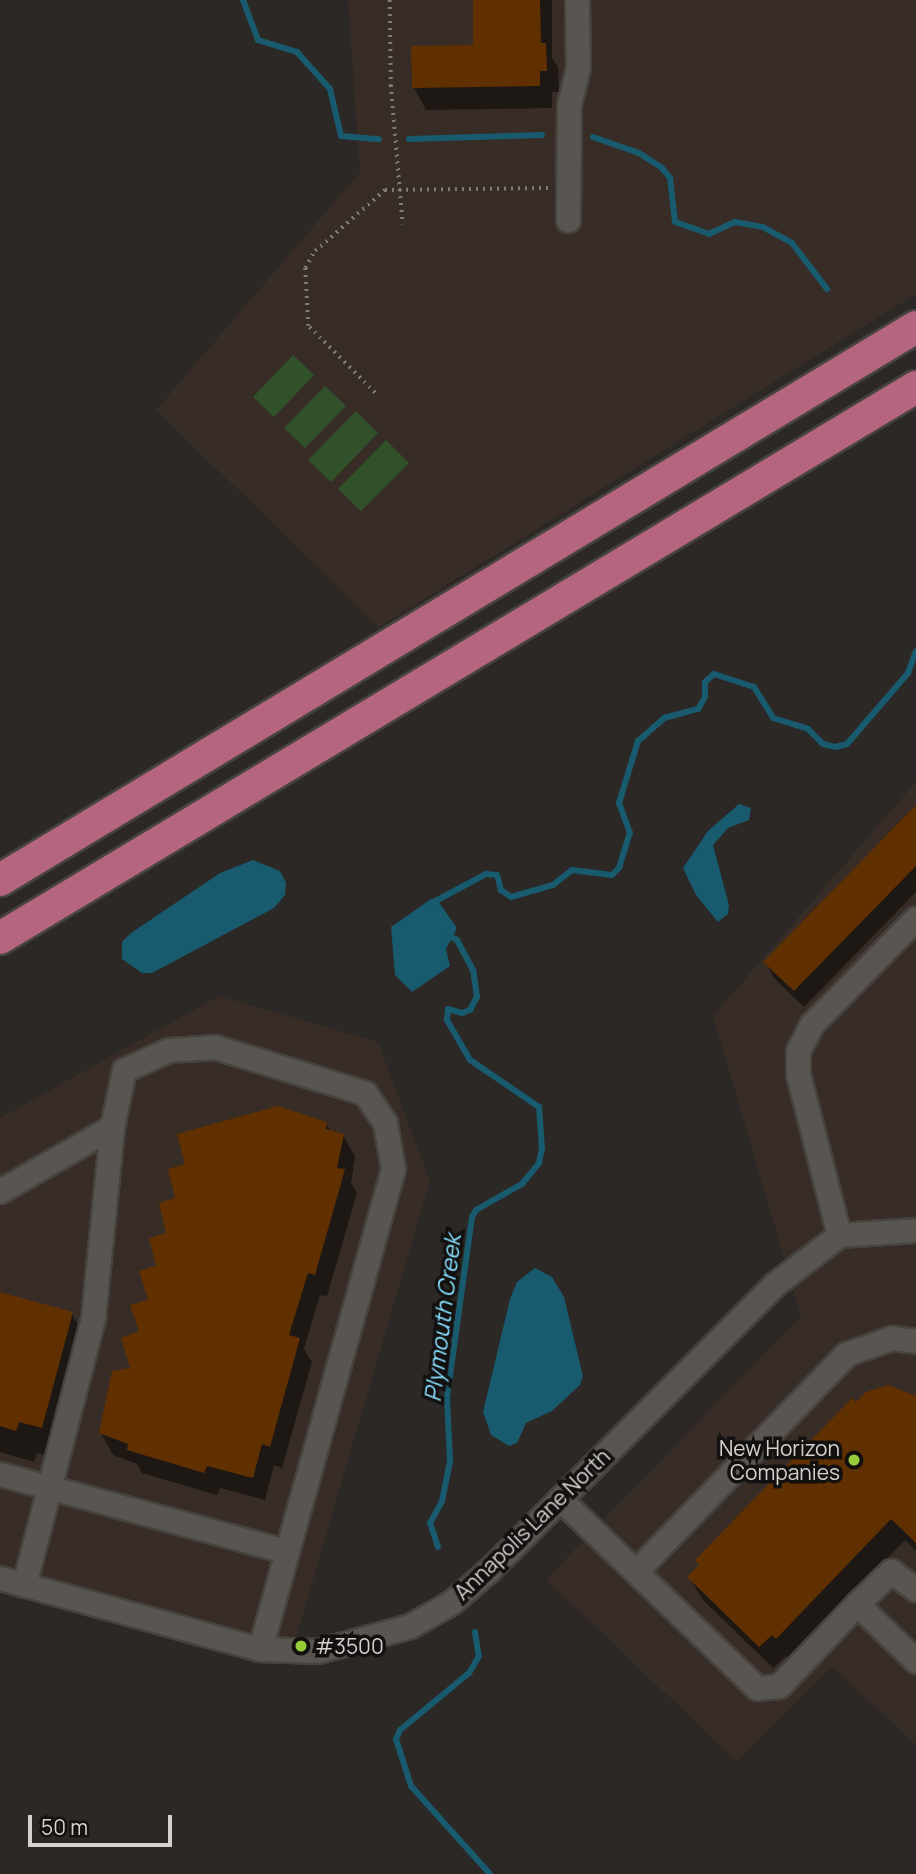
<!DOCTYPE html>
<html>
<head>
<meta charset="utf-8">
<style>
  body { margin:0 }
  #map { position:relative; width:916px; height:1874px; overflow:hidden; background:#2c2825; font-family:Manrope,sans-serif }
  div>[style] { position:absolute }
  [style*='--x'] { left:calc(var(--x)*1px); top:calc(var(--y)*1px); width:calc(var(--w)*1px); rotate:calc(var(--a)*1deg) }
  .built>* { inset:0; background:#372d26 }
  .green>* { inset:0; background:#305129 }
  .water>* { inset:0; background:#185a6e }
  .shadow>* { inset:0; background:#0007 }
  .stream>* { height:6px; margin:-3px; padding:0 3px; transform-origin:3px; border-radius:3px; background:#185a6e }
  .building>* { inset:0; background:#603000 }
  .path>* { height:3.5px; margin-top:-1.75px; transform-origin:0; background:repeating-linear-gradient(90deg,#7e7b78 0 2px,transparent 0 7px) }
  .roads { filter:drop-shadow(2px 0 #464340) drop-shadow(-2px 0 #464340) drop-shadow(0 2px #464340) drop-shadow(0 -2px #464340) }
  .minor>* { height:23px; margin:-11.5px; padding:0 11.5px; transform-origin:11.5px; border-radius:11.5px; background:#595551 }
  .highway>* { height:32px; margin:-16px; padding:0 16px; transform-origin:16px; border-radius:16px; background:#b6657f }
  .dots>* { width:19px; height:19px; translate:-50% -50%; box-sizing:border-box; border:4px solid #131110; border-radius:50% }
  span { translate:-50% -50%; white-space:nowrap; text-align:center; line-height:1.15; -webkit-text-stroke:7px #131110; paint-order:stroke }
  .poi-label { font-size:21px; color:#d4d1cf }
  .right { translate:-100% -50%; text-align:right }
  .left { translate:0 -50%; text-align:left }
  .street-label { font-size:21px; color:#d4d1cf }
  .water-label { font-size:23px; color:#87dfff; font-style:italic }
  .scale { position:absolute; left:28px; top:1815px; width:144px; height:32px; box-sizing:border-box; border:4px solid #d4d1cf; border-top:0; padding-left:9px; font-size:21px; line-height:24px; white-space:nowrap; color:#d4d1cf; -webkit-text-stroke:5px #131110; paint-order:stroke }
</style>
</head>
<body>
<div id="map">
  <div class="built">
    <div style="clip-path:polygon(348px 0,916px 0,916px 294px,379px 627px,156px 410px,360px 172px)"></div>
    <div style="clip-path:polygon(916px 782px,916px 1745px,832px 1666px,737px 1762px,546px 1579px,801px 1316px,713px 1016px)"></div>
    <div style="clip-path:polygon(219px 996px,378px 1042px,430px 1181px,292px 1651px,0 1582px,0 1118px)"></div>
  </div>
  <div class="green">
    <div style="clip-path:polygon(293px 355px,314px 375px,274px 417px,253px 397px)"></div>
    <div style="clip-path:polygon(325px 386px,346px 406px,305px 448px,284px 428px)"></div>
    <div style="clip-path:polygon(356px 411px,378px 433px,331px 482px,308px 460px)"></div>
    <div style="clip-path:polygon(386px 440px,409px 463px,361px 511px,338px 489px)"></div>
  </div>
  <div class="water">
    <div style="clip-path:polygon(739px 804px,751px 808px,749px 820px,728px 828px,713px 845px,729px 905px,728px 914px,718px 922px,696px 895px,683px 868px,708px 831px)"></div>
    <div style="clip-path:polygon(253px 860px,280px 871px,286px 883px,285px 895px,274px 908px,152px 973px,142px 973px,122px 959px,122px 942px,131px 933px,220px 873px)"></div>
    <div style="clip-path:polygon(431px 899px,438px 901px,457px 928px,446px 949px,450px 966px,412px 992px,395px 975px,391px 927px)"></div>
    <div style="clip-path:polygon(535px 1268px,552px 1277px,564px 1297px,583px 1376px,580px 1385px,552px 1411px,526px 1423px,517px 1443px,509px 1446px,491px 1435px,483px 1412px,510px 1299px,517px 1282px)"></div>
  </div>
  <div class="shadow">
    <div style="clip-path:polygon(474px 0,552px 0,552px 58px,558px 67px,559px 92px,552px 92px,552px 108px,426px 110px,414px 88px,475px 46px)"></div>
    <div style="clip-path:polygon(916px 806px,916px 892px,804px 1007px,775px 979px,765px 962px)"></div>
    <div style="clip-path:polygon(326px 1123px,331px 1132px,343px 1135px,355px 1157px,351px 1183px,357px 1193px,327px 1296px,320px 1295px,304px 1349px,312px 1362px,282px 1468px,274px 1465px,265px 1500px,220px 1488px,217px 1495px,142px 1473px,137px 1464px,113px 1455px,101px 1433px,132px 1369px,177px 1199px)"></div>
    <div style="clip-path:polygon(0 1294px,72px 1314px,90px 1346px,60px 1459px,37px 1453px,34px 1462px,0 1452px)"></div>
    <div style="clip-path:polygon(888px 1387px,916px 1398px,916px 1551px,905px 1540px,789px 1660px,786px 1656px,773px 1668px,702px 1599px,689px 1577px,856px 1405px)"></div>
  </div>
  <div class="stream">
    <div style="--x:243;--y:0;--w:43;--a:69.4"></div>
    <div style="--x:258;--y:40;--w:41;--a:17.1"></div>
    <div style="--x:297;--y:52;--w:50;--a:48.3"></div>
    <div style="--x:330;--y:89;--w:48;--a:76.8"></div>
    <div style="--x:341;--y:136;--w:38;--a:5"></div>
    <div style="--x:593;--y:137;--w:49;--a:19.2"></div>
    <div style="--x:639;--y:153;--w:27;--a:33"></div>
    <div style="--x:662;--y:168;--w:13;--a:51"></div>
    <div style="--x:670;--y:178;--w:44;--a:83.5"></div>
    <div style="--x:675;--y:222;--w:36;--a:19"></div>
    <div style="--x:709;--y:234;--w:29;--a:-25"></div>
    <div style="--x:735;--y:222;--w:28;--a:10"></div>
    <div style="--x:763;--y:227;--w:33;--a:29"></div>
    <div style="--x:792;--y:243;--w:58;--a:52.7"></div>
    <div style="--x:409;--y:139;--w:133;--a:-1.7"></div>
    <div style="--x:430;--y:904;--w:64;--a:-28.2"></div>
    <div style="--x:486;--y:874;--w:11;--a:5"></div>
    <div style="--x:497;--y:875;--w:16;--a:75"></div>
    <div style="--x:501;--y:890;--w:12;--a:35"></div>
    <div style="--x:511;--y:897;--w:44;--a:-15.9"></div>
    <div style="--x:553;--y:885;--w:24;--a:-38"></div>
    <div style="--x:572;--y:870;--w:40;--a:7.1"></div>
    <div style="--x:612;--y:875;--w:10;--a:-45"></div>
    <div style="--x:619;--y:868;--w:37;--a:-73"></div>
    <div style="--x:630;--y:833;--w:32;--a:-110"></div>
    <div style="--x:619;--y:803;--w:65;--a:-73"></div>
    <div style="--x:638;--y:741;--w:35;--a:-41"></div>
    <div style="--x:664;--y:718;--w:35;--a:-15"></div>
    <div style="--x:698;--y:709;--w:14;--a:-60"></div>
    <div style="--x:705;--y:697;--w:15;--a:-90"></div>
    <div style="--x:705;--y:682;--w:12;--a:-42"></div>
    <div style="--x:714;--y:674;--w:42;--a:18"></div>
    <div style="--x:754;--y:687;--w:36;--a:58"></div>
    <div style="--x:773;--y:718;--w:37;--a:17"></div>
    <div style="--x:808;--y:729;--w:21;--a:45"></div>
    <div style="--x:823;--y:744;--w:12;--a:14"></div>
    <div style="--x:835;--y:747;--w:12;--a:-14"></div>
    <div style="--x:847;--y:744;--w:94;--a:-49.3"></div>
    <div style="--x:908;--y:673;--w:23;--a:-70"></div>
    <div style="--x:438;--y:1547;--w:25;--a:-108"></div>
    <div style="--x:430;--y:1523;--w:25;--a:-61"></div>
    <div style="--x:442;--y:1501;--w:41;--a:-78.7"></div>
    <div style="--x:450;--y:1461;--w:64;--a:-92.7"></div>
    <div style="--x:447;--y:1397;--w:182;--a:-82.1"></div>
    <div style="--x:472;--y:1217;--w:8;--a:-60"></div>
    <div style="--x:476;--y:1210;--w:53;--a:-29.5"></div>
    <div style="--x:522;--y:1184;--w:27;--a:-51"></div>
    <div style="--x:539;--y:1163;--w:15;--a:-79"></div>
    <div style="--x:542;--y:1148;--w:41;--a:-94.2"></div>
    <div style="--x:539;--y:1107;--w:83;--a:-145.7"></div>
    <div style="--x:470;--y:1060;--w:46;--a:-119.9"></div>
    <div style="--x:447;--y:1020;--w:11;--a:-85"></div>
    <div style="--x:448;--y:1009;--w:15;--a:16"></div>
    <div style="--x:462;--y:1013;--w:9;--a:-21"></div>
    <div style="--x:470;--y:1010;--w:15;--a:-62"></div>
    <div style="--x:477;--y:997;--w:27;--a:-98"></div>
    <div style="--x:473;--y:970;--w:34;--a:-118"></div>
    <div style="--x:457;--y:940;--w:11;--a:-153"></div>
    <div style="--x:475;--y:1632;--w:24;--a:81"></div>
    <div style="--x:479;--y:1656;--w:20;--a:120"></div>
    <div style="--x:469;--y:1673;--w:89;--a:140.4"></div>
    <div style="--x:400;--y:1730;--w:10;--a:114"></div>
    <div style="--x:396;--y:1739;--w:49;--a:72.3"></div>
    <div style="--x:411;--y:1786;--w:118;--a:48.1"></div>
  </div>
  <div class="building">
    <div style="clip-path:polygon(473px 0,540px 0,541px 43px,546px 43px,547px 71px,540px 71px,540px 86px,412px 88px,411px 46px,473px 45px)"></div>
    <div style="clip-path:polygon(916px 805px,916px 866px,794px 991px,763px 962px)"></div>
    <div style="clip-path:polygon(278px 1106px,327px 1122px,326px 1129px,344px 1134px,337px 1168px,345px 1169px,315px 1275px,308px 1273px,289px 1335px,300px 1338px,270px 1447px,262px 1444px,253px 1478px,207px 1466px,204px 1473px,127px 1450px,128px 1444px,99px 1433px,112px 1371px,130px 1368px,121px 1338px,139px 1331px,130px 1305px,148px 1300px,139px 1271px,156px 1266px,149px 1238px,166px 1233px,159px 1203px,175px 1198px,168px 1169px,185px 1164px,177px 1134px)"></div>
    <div style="clip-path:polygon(0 1292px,73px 1312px,42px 1428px,19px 1422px,16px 1431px,0 1426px)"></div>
    <div style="clip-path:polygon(888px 1385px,916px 1396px,916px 1543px,891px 1519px,776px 1639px,772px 1635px,759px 1647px,687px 1577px,699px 1565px,695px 1560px,852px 1398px,856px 1402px,866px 1392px)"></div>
  </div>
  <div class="path">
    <div style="--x:390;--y:0;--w:85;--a:89.3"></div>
    <div style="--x:391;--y:85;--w:140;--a:85.1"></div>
    <div style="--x:375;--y:393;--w:95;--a:-135"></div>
    <div style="--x:308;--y:326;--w:58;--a:-93"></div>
    <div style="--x:305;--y:268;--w:20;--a:-60"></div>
    <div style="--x:315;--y:251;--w:93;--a:-41.1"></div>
    <div style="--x:385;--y:190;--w:164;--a:-0.7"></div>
  </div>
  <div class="roads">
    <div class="minor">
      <div style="--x:568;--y:220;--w:116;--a:-89.5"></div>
      <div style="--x:569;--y:104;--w:38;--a:-76"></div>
      <div style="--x:578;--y:67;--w:67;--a:-90.9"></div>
      <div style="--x:0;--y:1191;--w:129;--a:-29.7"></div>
      <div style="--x:112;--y:1127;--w:58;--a:-78.1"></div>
      <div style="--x:124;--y:1070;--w:49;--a:-24"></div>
      <div style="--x:169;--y:1050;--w:46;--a:-3.7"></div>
      <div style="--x:215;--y:1047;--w:157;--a:17"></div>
      <div style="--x:365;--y:1093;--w:36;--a:56"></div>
      <div style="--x:385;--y:1123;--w:47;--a:80.1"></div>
      <div style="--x:393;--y:1169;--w:498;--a:105.5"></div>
      <div style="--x:839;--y:1235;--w:166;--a:-104.3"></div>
      <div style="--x:798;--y:1074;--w:23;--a:-90"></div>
      <div style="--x:798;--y:1051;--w:30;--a:-63"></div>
      <div style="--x:812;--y:1024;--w:148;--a:-45.5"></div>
      <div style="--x:0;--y:1474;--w:296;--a:15.1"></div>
      <div style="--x:560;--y:1499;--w:273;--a:43.8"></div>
      <div style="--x:757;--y:1688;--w:22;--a:-5"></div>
      <div style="--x:779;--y:1686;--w:113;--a:-46.4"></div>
      <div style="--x:857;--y:1604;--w:82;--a:44"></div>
      <div style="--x:636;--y:1571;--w:302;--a:-45.9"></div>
      <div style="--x:846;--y:1354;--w:49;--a:-19.2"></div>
      <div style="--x:892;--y:1338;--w:24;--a:7"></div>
      <div style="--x:0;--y:1578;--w:270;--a:15.3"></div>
      <div style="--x:260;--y:1649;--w:58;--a:2"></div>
      <div style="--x:318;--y:1651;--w:95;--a:-15.2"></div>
      <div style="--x:410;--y:1626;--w:48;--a:-29.7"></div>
      <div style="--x:452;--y:1602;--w:49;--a:-40.9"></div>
      <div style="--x:489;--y:1570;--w:404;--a:-45"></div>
      <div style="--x:775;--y:1284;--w:81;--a:-37.4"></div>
      <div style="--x:839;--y:1235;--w:77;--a:-3.7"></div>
      <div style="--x:24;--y:1585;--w:276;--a:-75.5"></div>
      <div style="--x:93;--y:1318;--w:192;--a:-84.3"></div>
      <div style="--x:857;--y:1604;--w:47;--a:-44.1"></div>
      <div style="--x:891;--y:1571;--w:31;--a:37"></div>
    </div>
    <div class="highway">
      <div style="--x:0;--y:880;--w:1070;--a:-31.12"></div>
      <div style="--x:0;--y:938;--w:1069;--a:-31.03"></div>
    </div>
  </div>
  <div class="dots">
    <div style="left:854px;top:1460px;background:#96cc3a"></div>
    <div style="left:301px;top:1646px;background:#96cc3a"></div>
  </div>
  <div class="poi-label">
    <span class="right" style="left:840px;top:1460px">New Horizon<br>Companies</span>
    <span class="left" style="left:315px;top:1646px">#3500</span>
  </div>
  <div class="street-label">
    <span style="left:532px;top:1524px;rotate:-44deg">Annapolis Lane North</span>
  </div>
  <div class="water-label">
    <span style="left:442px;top:1318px;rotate:-83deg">Plymouth Creek</span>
  </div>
  <div class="scale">50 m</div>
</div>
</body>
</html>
